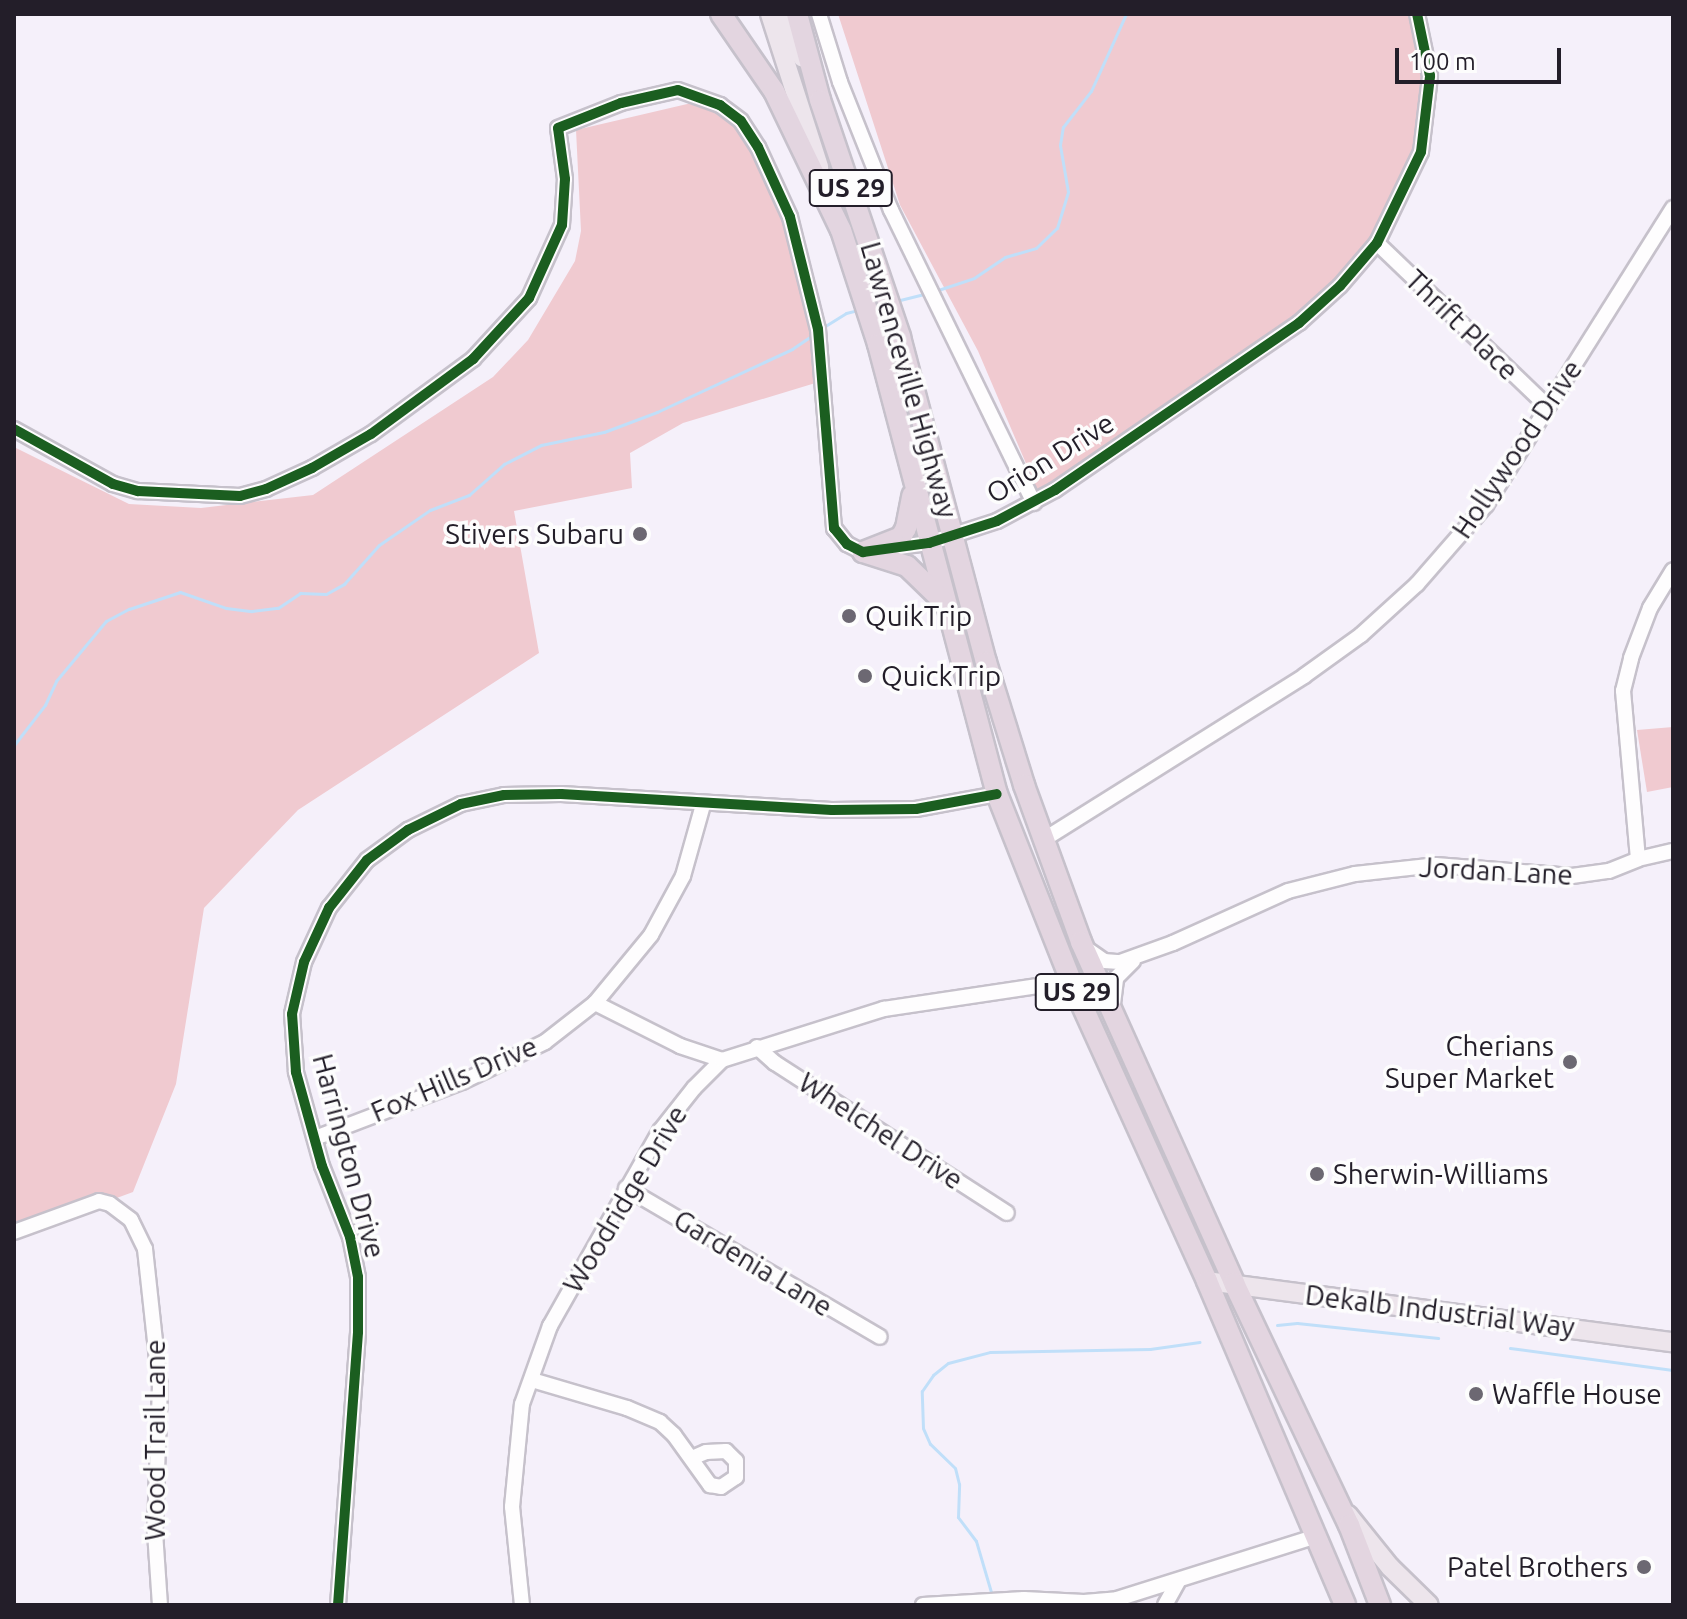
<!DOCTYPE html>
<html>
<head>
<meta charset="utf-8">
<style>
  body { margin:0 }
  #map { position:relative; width:1687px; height:1619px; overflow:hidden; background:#f5f0fa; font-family:Ubuntu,sans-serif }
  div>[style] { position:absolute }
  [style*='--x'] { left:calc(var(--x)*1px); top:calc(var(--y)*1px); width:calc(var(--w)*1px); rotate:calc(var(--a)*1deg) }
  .green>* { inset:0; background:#f0cad0 }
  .stream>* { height:3px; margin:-1.5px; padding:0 1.5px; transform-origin:1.5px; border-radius:1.5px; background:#c0dff9 }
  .roads { filter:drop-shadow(2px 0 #c6c1cb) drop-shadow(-2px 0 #c6c1cb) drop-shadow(0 2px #c6c1cb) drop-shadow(0 -2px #c6c1cb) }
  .minor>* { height:14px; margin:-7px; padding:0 7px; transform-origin:7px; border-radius:7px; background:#fefdfe }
  .major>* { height:18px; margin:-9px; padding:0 9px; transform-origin:9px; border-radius:9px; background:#ede5ec }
  .highway>* { height:20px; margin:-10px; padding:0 10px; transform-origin:10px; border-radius:10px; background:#e3d5e0 }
  .cycleway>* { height:10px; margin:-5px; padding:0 5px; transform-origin:5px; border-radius:5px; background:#1b5e20 }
  .dots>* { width:22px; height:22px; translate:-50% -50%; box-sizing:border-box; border:4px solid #fdfdfd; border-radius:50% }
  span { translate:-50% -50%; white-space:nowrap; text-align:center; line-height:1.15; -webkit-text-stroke:7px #fdfdfd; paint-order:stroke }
  .shield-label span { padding:2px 6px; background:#fdfdfd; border:2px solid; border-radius:6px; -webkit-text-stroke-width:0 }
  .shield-label { font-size:26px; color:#231e29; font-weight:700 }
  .street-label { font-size:28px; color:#231e29 }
  .poi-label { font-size:28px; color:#231e29 }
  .right { translate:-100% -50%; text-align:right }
  .left { translate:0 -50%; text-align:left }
  .frame { position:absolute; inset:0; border:16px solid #231e29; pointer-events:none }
  .scale { position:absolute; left:1395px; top:48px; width:166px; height:36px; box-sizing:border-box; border:4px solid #231e29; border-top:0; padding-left:10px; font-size:24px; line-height:28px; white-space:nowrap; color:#231e29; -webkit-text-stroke:6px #fdfdfd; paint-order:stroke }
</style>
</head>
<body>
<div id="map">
  <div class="green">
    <div style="clip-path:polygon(838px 14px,1421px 14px,1429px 85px,1425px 150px,1371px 244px,1284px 337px,1039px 494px,978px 351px,900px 205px)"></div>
    <div style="clip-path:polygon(700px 101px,734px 119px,770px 179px,792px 242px,822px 381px,683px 423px,630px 453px,632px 488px,514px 511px,539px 653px,298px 810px,204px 908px,176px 1084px,133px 1192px,14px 1236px,14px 447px,129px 504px,201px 508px,313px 495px,493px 377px,528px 340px,575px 261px,581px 231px,576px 130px)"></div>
    <div style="clip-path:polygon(1673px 727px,1673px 787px,1647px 792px,1637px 730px)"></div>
  </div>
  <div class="stream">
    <div style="--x:935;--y:291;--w:41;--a:-18.4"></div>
    <div style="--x:974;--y:278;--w:37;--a:-34"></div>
    <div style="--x:1005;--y:257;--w:32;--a:-16"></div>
    <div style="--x:1036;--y:248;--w:29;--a:-44"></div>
    <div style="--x:1057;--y:228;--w:38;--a:-73"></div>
    <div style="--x:1068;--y:192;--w:48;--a:-99.7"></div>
    <div style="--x:1060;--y:145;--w:18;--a:-81"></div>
    <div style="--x:1063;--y:127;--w:46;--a:-52.1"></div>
    <div style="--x:1091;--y:91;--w:85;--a:-65.6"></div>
    <div style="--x:896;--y:301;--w:33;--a:-14"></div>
    <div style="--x:822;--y:328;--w:28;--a:-32"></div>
    <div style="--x:846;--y:313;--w:12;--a:-14"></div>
    <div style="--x:14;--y:745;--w:51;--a:-52.2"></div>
    <div style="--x:45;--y:705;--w:26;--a:-65"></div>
    <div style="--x:56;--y:681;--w:78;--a:-50.2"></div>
    <div style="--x:106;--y:621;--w:26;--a:-28"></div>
    <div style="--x:129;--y:609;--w:54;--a:-18.4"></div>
    <div style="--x:180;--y:592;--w:49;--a:19.2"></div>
    <div style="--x:226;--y:608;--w:26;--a:7"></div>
    <div style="--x:252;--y:611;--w:26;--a:-7"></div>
    <div style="--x:278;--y:608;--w:27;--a:-34"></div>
    <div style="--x:300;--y:593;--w:26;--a:2"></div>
    <div style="--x:326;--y:594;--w:21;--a:-29"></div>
    <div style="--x:344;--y:584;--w:52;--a:-48.1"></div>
    <div style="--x:379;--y:545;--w:62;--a:-34.5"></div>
    <div style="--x:430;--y:510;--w:42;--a:-21"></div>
    <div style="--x:469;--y:495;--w:47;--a:-41.5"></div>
    <div style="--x:504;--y:464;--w:42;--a:-27.2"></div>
    <div style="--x:541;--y:445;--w:64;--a:-11.7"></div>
    <div style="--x:604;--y:432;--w:57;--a:-20.7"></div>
    <div style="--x:657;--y:412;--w:149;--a:-25"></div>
    <div style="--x:792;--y:349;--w:25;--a:-34"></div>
    <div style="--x:1277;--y:1325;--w:20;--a:-6"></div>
    <div style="--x:1297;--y:1323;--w:142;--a:6.1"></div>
    <div style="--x:1510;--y:1348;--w:164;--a:7.7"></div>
    <div style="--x:991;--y:1592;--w:53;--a:-106.4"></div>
    <div style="--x:976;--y:1541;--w:30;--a:-127"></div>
    <div style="--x:958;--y:1517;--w:33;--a:-88"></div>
    <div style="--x:959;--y:1484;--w:16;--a:-104"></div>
    <div style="--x:955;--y:1468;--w:35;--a:-136"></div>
    <div style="--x:930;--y:1444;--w:17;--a:-114"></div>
    <div style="--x:923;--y:1428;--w:37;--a:-92"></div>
    <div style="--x:922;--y:1391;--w:19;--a:-55"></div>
    <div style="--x:933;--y:1375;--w:19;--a:-39"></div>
    <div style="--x:948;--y:1363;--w:43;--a:-14.7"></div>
    <div style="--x:990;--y:1352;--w:160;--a:-1.1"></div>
    <div style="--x:1150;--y:1349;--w:50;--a:-8"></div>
  </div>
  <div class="roads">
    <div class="minor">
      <div style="--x:819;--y:14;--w:71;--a:72.8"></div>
      <div style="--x:840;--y:82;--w:138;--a:68.3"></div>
      <div style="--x:891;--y:210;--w:326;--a:64"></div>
      <div style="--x:1377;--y:243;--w:236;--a:43.8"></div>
      <div style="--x:14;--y:429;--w:113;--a:29.1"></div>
      <div style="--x:113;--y:484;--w:26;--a:16"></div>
      <div style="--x:138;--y:491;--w:102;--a:2.8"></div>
      <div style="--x:240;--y:496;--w:27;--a:-15"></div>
      <div style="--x:266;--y:489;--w:51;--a:-24.5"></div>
      <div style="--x:312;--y:468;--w:68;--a:-30"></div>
      <div style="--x:371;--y:434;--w:127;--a:-36.3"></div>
      <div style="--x:473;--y:359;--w:83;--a:-47.4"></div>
      <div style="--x:529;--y:298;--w:80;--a:-65.7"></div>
      <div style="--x:562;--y:225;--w:46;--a:-86.3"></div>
      <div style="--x:565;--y:179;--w:51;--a:-97.8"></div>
      <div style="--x:558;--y:128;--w:68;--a:-21.6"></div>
      <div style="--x:621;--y:103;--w:58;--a:-12.8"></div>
      <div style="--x:678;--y:90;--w:45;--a:19.7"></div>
      <div style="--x:720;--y:105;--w:26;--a:37"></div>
      <div style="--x:741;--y:121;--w:31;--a:57"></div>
      <div style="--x:758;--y:147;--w:77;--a:65.4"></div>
      <div style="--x:790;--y:217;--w:115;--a:76"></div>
      <div style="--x:818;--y:329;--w:200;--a:85.4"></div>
      <div style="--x:834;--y:528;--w:21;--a:51"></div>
      <div style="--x:847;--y:544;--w:18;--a:27"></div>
      <div style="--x:863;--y:552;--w:67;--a:-7.8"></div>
      <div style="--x:929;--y:543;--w:71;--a:-17.9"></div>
      <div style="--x:997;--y:521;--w:66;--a:-28.1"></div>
      <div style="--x:1055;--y:490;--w:296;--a:-34.4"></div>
      <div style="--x:1299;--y:323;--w:55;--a:-42.1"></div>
      <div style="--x:1340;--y:286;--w:57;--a:-49.3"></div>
      <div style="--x:1377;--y:243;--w:101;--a:-64.2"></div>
      <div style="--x:1421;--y:152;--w:77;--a:-83.2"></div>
      <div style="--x:1430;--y:76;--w:63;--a:-101.8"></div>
      <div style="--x:1043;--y:840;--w:308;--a:-32.1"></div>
      <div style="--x:1304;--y:676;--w:70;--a:-35.7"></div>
      <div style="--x:1361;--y:635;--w:76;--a:-42.3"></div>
      <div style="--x:1417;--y:584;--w:105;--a:-48.9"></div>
      <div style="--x:1486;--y:505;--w:351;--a:-57.8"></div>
      <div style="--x:1638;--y:859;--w:169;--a:-95.1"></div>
      <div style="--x:1623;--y:691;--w:34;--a:-76"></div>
      <div style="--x:1631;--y:658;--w:53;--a:-69.2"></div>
      <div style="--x:1650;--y:608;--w:44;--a:-58.8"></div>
      <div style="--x:1087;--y:949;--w:21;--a:35"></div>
      <div style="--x:1104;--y:961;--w:16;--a:4"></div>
      <div style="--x:1120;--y:962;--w:56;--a:-19.7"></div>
      <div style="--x:1173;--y:943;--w:126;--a:-24.3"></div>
      <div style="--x:1288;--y:891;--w:69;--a:-14.2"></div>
      <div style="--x:1355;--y:874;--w:81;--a:-6.3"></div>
      <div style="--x:1436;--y:865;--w:136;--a:4.6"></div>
      <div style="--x:1572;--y:876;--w:37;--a:-8"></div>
      <div style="--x:1609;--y:871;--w:31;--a:-22"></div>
      <div style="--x:1638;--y:859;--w:36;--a:-13"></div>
      <div style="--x:595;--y:1003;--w:95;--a:26.8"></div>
      <div style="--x:680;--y:1046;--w:44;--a:18.4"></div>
      <div style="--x:1113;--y:1004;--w:26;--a:-83"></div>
      <div style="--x:1116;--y:978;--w:24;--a:-45"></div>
      <div style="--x:757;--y:1047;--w:24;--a:42"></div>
      <div style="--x:775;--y:1063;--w:276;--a:32.9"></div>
      <div style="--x:315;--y:1138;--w:157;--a:-20.9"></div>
      <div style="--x:462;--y:1082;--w:92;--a:-25.7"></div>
      <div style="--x:545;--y:1042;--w:63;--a:-38"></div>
      <div style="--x:595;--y:1003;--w:88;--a:-50.5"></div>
      <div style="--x:651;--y:935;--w:67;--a:-61.5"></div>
      <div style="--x:683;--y:876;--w:74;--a:-74.3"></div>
      <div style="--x:626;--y:1188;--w:294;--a:30.4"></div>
      <div style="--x:14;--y:1232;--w:90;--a:-20"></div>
      <div style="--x:99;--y:1201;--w:11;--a:15"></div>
      <div style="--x:110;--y:1204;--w:26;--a:37"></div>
      <div style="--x:131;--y:1220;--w:32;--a:64"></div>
      <div style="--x:145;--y:1249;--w:138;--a:83.8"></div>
      <div style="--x:160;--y:1386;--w:146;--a:92"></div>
      <div style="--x:155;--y:1532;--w:73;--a:86.1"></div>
      <div style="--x:532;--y:1380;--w:99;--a:16.4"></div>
      <div style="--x:627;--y:1408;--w:36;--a:23"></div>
      <div style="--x:660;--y:1422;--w:19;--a:43"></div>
      <div style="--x:674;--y:1435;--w:62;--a:54.2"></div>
      <div style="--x:710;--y:1485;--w:11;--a:10"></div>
      <div style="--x:721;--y:1487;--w:18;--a:-34"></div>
      <div style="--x:736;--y:1477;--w:16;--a:-90"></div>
      <div style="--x:736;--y:1461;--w:14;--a:-135"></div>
      <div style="--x:726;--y:1451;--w:20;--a:177"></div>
      <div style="--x:706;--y:1452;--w:15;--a:157"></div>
      <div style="--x:338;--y:1605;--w:274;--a:-85.8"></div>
      <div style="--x:358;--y:1332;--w:55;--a:-90"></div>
      <div style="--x:358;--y:1277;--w:41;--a:-101.3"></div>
      <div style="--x:350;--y:1237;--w:76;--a:-111.5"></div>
      <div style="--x:322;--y:1166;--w:98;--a:-105.5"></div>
      <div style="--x:296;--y:1072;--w:58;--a:-93.9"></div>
      <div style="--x:292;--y:1014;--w:53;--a:-77"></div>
      <div style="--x:304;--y:962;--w:60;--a:-65.2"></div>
      <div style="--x:329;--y:908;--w:61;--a:-51.6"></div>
      <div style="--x:367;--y:860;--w:51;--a:-36.2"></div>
      <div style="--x:408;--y:830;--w:59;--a:-26.1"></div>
      <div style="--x:461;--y:804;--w:44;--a:-11.8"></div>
      <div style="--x:504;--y:795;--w:57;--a:-1"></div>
      <div style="--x:561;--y:794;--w:271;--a:3.4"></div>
      <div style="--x:832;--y:810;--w:84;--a:-0.7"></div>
      <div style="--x:916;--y:809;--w:82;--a:-10.5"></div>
      <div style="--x:522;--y:1605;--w:99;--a:-95.8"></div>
      <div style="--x:512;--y:1507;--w:103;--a:-84.5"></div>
      <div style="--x:522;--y:1404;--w:83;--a:-70.3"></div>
      <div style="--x:550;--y:1326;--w:224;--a:-60.6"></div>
      <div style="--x:660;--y:1131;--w:55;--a:-51.7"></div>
      <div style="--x:694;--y:1088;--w:40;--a:-45"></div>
      <div style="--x:722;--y:1060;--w:170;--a:-17.5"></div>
      <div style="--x:884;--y:1009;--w:189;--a:-8.5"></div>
      <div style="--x:923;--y:1605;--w:101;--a:-3.4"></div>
      <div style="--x:1024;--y:1599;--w:60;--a:2.9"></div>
      <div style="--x:1084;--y:1602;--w:33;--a:-5"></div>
      <div style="--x:1117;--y:1599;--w:210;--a:-17.5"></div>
      <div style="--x:1165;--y:1605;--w:26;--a:-61"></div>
    </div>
    <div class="major">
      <div style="--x:770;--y:14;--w:161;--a:72.2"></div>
      <div style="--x:784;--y:14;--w:47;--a:67.3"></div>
      <div style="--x:1207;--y:1281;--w:470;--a:7.5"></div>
      <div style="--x:1348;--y:1515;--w:67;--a:51.1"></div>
      <div style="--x:1390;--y:1567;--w:54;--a:44.3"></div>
    </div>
    <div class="highway">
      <div style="--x:721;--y:14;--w:93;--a:55.5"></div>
      <div style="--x:774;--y:91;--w:154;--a:64.3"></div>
      <div style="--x:841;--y:230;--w:120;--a:72"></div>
      <div style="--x:878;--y:344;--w:465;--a:75.2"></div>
      <div style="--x:997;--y:794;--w:201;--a:68.4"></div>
      <div style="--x:1071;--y:981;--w:329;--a:65.6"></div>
      <div style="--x:1207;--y:1281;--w:352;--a:66.9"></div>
      <div style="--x:797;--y:14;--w:89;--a:75"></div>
      <div style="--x:820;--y:100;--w:250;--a:71.3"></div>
      <div style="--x:900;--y:337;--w:336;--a:75.2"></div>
      <div style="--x:986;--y:662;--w:129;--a:72.8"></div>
      <div style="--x:1024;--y:785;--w:167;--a:70"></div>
      <div style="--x:1081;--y:942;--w:374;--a:65.8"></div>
      <div style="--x:1234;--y:1283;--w:268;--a:64.6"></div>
      <div style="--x:1349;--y:1525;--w:86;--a:68.8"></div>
      <div style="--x:863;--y:552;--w:46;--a:17.7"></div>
      <div style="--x:907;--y:566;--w:49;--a:44.2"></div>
      <div style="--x:863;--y:552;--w:41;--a:-21.5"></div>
      <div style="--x:901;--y:537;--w:10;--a:-61"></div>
      <div style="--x:906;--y:528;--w:33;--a:-79"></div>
    </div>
  </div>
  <div class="cycleway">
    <div style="--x:14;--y:429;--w:113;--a:29.1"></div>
    <div style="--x:113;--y:484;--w:26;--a:16"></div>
    <div style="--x:138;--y:491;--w:102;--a:2.8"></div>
    <div style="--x:240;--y:496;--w:27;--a:-15"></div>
    <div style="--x:266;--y:489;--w:51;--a:-24.5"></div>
    <div style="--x:312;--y:468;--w:68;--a:-30"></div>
    <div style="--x:371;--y:434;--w:127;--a:-36.3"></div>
    <div style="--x:473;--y:359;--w:83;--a:-47.4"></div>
    <div style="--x:529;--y:298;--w:80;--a:-65.7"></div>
    <div style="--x:562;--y:225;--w:46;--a:-86.3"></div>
    <div style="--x:565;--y:179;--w:51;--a:-97.8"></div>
    <div style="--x:558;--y:128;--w:68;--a:-21.6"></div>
    <div style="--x:621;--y:103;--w:58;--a:-12.8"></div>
    <div style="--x:678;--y:90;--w:45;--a:19.7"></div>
    <div style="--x:720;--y:105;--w:26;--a:37"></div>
    <div style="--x:741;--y:121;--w:31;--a:57"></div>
    <div style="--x:758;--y:147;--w:77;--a:65.4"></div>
    <div style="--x:790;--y:217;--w:115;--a:76"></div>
    <div style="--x:818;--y:329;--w:200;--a:85.4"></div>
    <div style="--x:834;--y:528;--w:21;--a:51"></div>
    <div style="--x:847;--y:544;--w:18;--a:27"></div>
    <div style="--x:863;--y:552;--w:67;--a:-7.8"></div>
    <div style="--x:929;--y:543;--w:71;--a:-17.9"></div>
    <div style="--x:997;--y:521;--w:66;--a:-28.1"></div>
    <div style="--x:1055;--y:490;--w:296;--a:-34.4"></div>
    <div style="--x:1299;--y:323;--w:55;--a:-42.1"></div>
    <div style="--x:1340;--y:286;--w:57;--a:-49.3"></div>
    <div style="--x:1377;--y:243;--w:101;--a:-64.2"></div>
    <div style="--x:1421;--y:152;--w:77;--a:-83.2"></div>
    <div style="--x:1430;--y:76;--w:63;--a:-101.8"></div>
    <div style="--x:338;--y:1605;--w:274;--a:-85.8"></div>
    <div style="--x:358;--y:1332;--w:55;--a:-90"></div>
    <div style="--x:358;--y:1277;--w:41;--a:-101.3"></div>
    <div style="--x:350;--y:1237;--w:76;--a:-111.5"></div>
    <div style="--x:322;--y:1166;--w:98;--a:-105.5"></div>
    <div style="--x:296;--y:1072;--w:58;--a:-93.9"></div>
    <div style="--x:292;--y:1014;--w:53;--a:-77"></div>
    <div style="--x:304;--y:962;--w:60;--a:-65.2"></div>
    <div style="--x:329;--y:908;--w:61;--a:-51.6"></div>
    <div style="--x:367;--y:860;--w:51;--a:-36.2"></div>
    <div style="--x:408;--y:830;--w:59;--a:-26.1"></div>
    <div style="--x:461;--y:804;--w:44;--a:-11.8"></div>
    <div style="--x:504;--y:795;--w:57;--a:-1"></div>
    <div style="--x:561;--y:794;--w:271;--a:3.4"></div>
    <div style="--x:832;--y:810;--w:84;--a:-0.7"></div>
    <div style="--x:916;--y:809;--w:82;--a:-10.5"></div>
  </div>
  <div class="dots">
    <div style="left:640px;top:534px;background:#6c6872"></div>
    <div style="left:849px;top:616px;background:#6c6872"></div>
    <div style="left:865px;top:676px;background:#6c6872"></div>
    <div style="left:1570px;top:1062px;background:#6c6872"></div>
    <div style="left:1317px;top:1174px;background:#6c6872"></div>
    <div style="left:1476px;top:1394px;background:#6c6872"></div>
    <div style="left:1644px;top:1567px;background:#6c6872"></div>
  </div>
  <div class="shield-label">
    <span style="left:851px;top:188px">US 29</span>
    <span style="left:1077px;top:992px">US 29</span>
  </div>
  <div class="street-label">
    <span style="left:1462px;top:325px;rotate:44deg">Thrift Place</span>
    <span style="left:909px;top:380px;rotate:74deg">Lawrenceville Highway</span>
    <span style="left:1517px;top:449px;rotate:-56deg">Hollywood Drive</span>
    <span style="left:1050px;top:458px;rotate:-32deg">Orion Drive</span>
    <span style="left:1496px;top:871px;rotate:3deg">Jordan Lane</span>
    <span style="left:454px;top:1079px;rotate:-23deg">Fox Hills Drive</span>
    <span style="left:881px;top:1131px;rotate:33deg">Whelchel Drive</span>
    <span style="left:349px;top:1156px;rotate:75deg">Harrington Drive</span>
    <span style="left:625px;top:1199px;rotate:-59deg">Woodridge Drive</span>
    <span style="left:753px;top:1263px;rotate:31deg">Gardenia Lane</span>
    <span style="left:1440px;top:1311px;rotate:7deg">Dekalb Industrial Way</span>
    <span style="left:155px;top:1440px;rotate:-90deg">Wood Trail Lane</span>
  </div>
  <div class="poi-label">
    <span class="right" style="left:624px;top:534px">Stivers Subaru</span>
    <span class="left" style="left:865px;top:616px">QuikTrip</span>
    <span class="left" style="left:881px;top:676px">QuickTrip</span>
    <span class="right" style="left:1554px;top:1062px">Cherians<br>Super Market</span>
    <span class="left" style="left:1333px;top:1174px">Sherwin-Williams</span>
    <span class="left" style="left:1492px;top:1394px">Waffle House</span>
    <span class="right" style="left:1628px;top:1567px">Patel Brothers</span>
  </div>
  <div class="frame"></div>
  <div class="scale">100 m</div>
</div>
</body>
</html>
